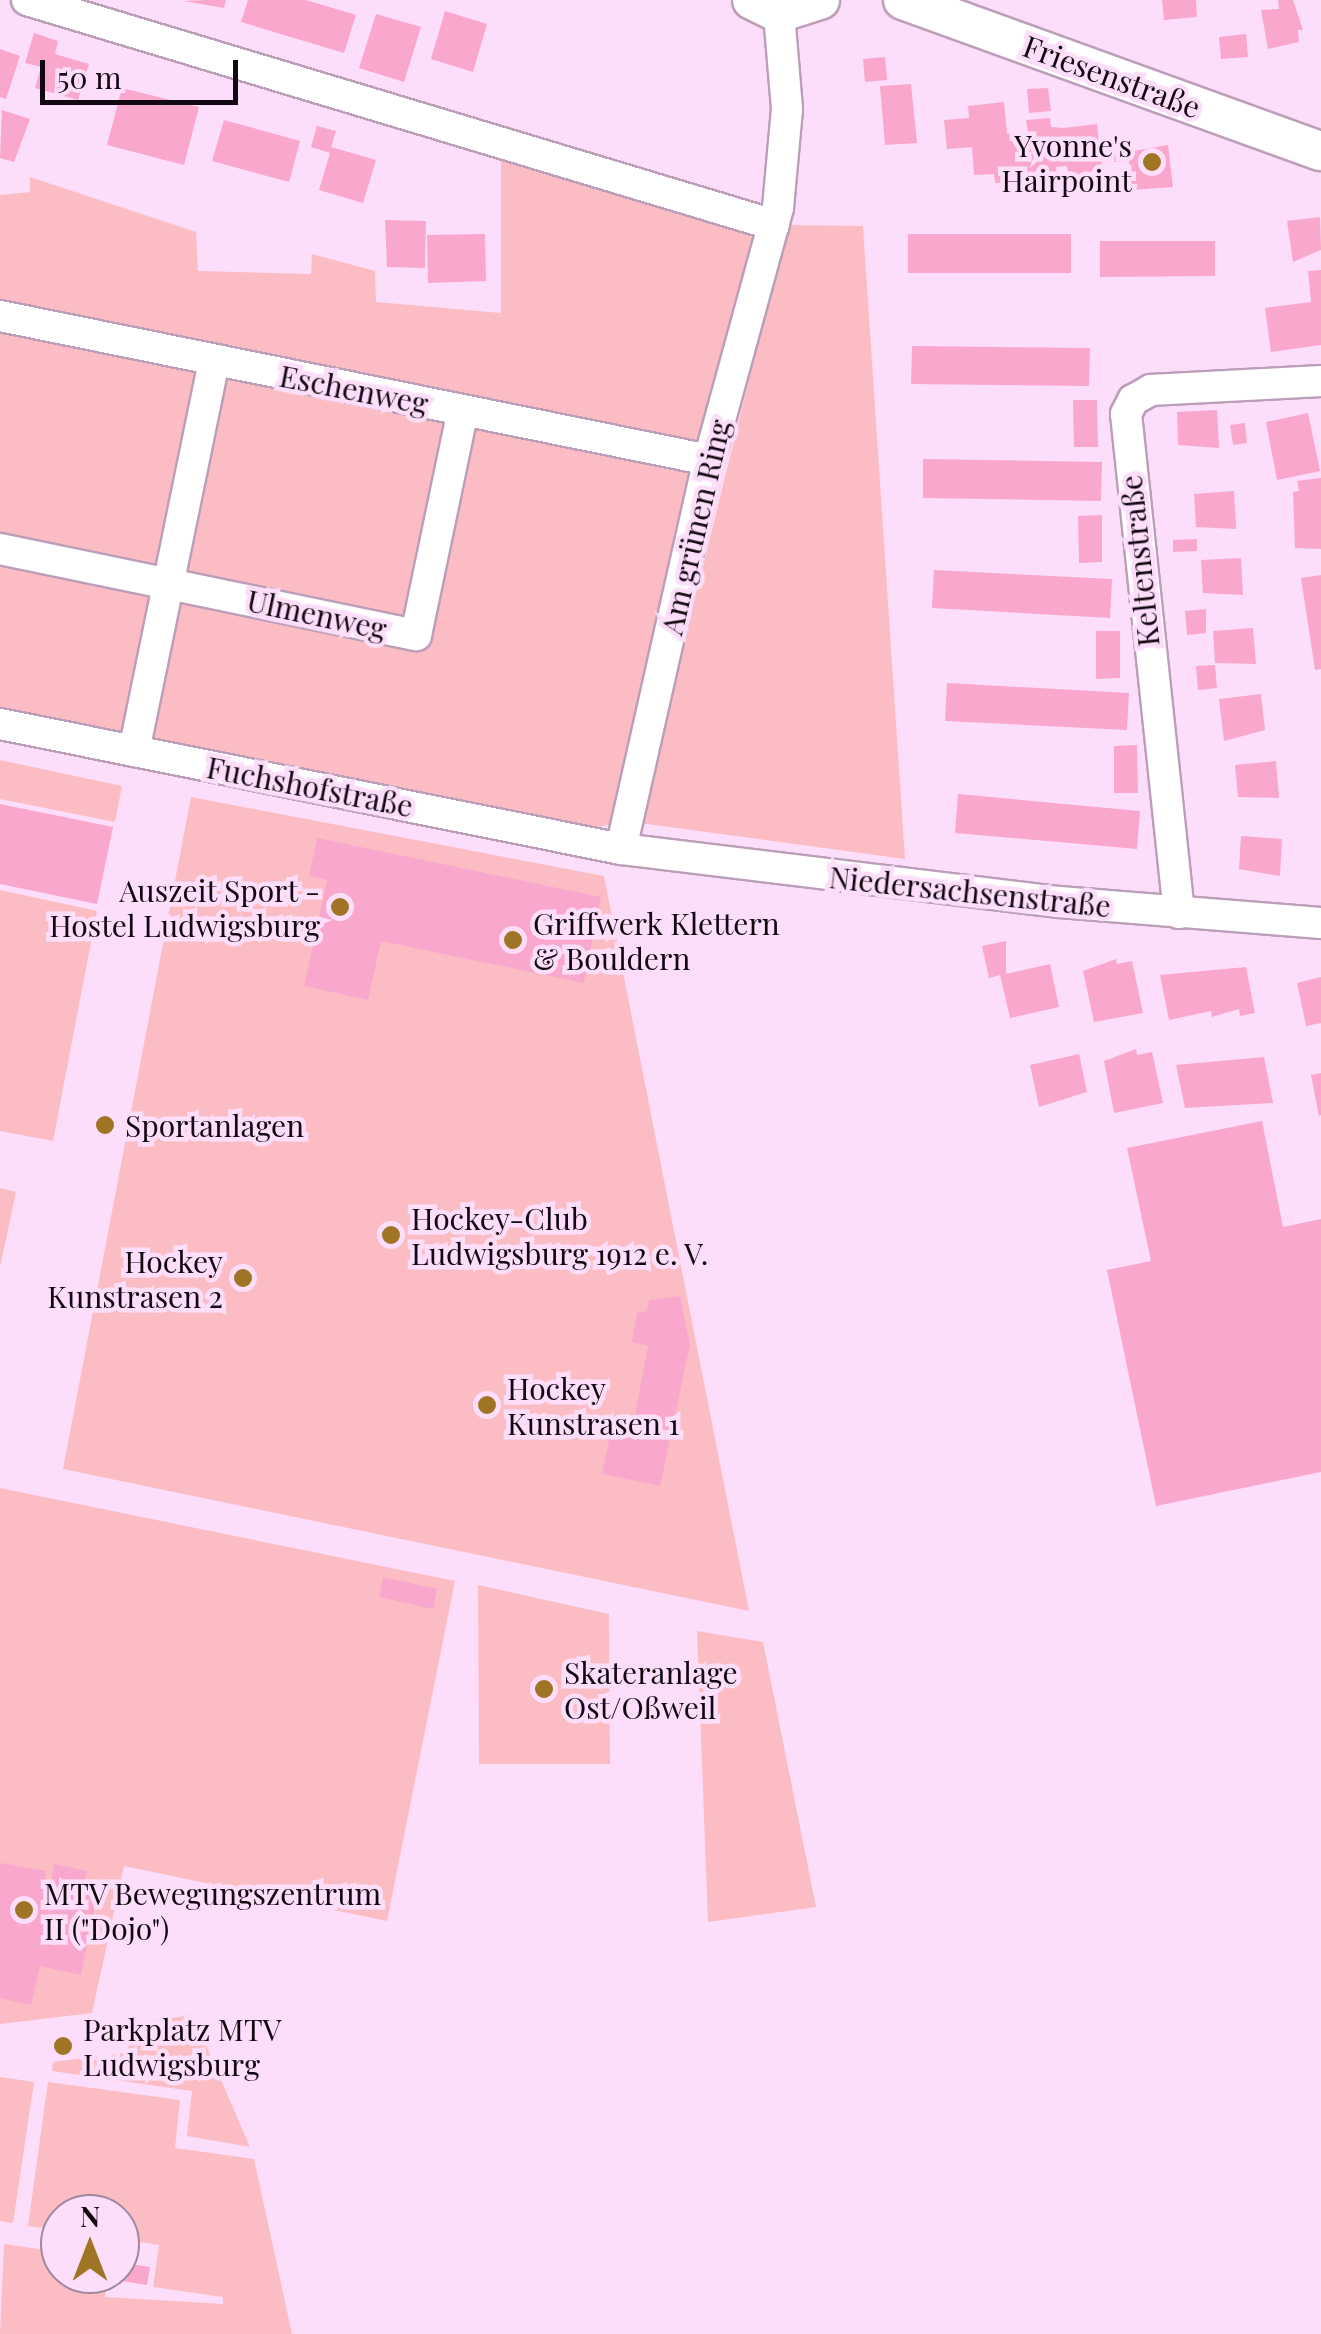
<!DOCTYPE html>
<html>
<head>
<meta charset="utf-8">
<style>
  body { margin:0 }
  #map { position:relative; width:1321px; height:2334px; overflow:hidden; background:#fddefa; font-family:"Playfair Display",serif }
  div>[style] { position:absolute }
  [style*='--x'] { left:calc(var(--x)*1px); top:calc(var(--y)*1px); width:calc(var(--w)*1px); rotate:calc(var(--a)*1deg) }
  .green>* { inset:0; background:#fbbdc3 }
  .building>* { inset:0; background:#f9a7cc }
  .roads { filter:drop-shadow(2px 0 #bc9eb9) drop-shadow(-2px 0 #bc9eb9) drop-shadow(0 2px #bc9eb9) drop-shadow(0 -2px #bc9eb9) }
  .minor>* { height:30px; margin:-15px; padding:0 15px; transform-origin:15px; border-radius:15px; background:#fff }
  .major>* { height:38px; margin:-19px; padding:0 19px; transform-origin:19px; border-radius:19px; background:#fff }
  .dots>* { width:28px; height:28px; translate:-50% -50%; box-sizing:border-box; border:5px solid #fddefa; border-radius:50% }
  span { translate:-50% -50%; white-space:nowrap; text-align:center; line-height:1.15; -webkit-text-stroke:9px #fddefa; paint-order:stroke }
  .street-label { font-size:30px; color:#120811 }
  .poi-label { font-size:30px; color:#120811 }
  .right { translate:-100% -50%; text-align:right }
  .left { translate:0 -50%; text-align:left }
  .north { position:absolute; left:40px; top:2194px; width:100px; height:100px; box-sizing:border-box; background:#fddefa; border:2px solid #9f889d; border-radius:50%; rotate:0deg; font-size:28px; font-weight:700; line-height:40px; text-align:center; color:#120811 }
  .north::after { content:''; display:block; margin:auto; width:35px; height:45px; background:#a07425; clip-path:polygon(50% 0,100% 100%,50% 72%,0 100%) }
  .scale { position:absolute; left:40px; top:60px; width:198px; height:45px; box-sizing:border-box; border:5px solid #120811; border-top:0; padding-left:12px; font-size:30px; line-height:35px; white-space:nowrap; color:#120811; -webkit-text-stroke:8px #fddefa; paint-order:stroke }
</style>
</head>
<body>
<div id="map">
  <div class="green">
    <div style="clip-path:polygon(501px 148px,774px 225px,615px 823px,594px 828px,0 707px,0 195px,30px 192px,30px 177px,196px 232px,198px 271px,311px 274px,312px 254px,375px 271px,376px 302px,501px 313px)"></div>
    <div style="clip-path:polygon(787px 225px,863px 226px,905px 859px,640px 823px)"></div>
    <div style="clip-path:polygon(0 760px,122px 786px,115px 822px,0 799px)"></div>
    <div style="clip-path:polygon(191px 797px,604px 876px,749px 1611px,63px 1469px)"></div>
    <div style="clip-path:polygon(0 890px,97px 911px,53px 1141px,0 1131px)"></div>
    <div style="clip-path:polygon(0 1188px,16px 1192px,0 1267px)"></div>
    <div style="clip-path:polygon(0 1488px,455px 1581px,387px 1921px,124px 1866px,92px 2013px,0 2024px)"></div>
    <div style="clip-path:polygon(478px 1585px,609px 1614px,610px 1764px,479px 1764px)"></div>
    <div style="clip-path:polygon(697px 1631px,763px 1642px,816px 1907px,708px 1922px)"></div>
    <div style="clip-path:polygon(193px 2015px,250px 2147px,187px 2136px,192px 2091px,52px 2071px,53px 2062px,124px 2053px,138px 2034px,137px 2023px)"></div>
    <div style="clip-path:polygon(0 2077px,34px 2082px,13px 2223px,0 2221px)"></div>
    <div style="clip-path:polygon(48px 2082px,180px 2100px,175px 2148px,254px 2159px,292px 2334px,0 2334px,4px 2244px,60px 2252px,60px 2274px,107px 2274px,105px 2297px,223px 2304px,223px 2297px,153px 2287px,159px 2245px,120px 2239px,120px 2214px,60px 2214px,60px 2230px,28px 2226px)"></div>
  </div>
  <div class="building">
    <div style="clip-path:polygon(205px 0,226px 0,224px 8px,184px 1px)"></div>
    <div style="clip-path:polygon(248px 0,306px 0,356px 15px,344px 53px,241px 22px)"></div>
    <div style="clip-path:polygon(1162px 0,1196px 0,1197px 17px,1164px 20px)"></div>
    <div style="clip-path:polygon(1278px 0,1293px 0,1303px 30px,1298px 30px,1299px 42px,1268px 49px,1261px 10px,1279px 9px)"></div>
    <div style="clip-path:polygon(445px 11px,487px 24px,473px 72px,431px 59px)"></div>
    <div style="clip-path:polygon(376px 14px,421px 27px,404px 82px,359px 68px)"></div>
    <div style="clip-path:polygon(34px 33px,58px 41px,55px 54px,89px 64px,78px 100px,35px 88px,41px 67px,25px 63px)"></div>
    <div style="clip-path:polygon(1246px 34px,1248px 57px,1221px 59px,1219px 37px)"></div>
    <div style="clip-path:polygon(0 49px,20px 56px,6px 99px,0 97px)"></div>
    <div style="clip-path:polygon(885px 57px,887px 80px,865px 82px,863px 59px)"></div>
    <div style="clip-path:polygon(911px 84px,917px 143px,885px 145px,880px 86px)"></div>
    <div style="clip-path:polygon(122px 88px,199px 107px,184px 165px,107px 145px)"></div>
    <div style="clip-path:polygon(1048px 88px,1051px 111px,1029px 113px,1027px 89px)"></div>
    <div style="clip-path:polygon(1004px 102px,1007px 134px,1028px 132px,1026px 120px,1050px 118px,1051px 127px,1063px 128px,1097px 124px,1103px 178px,1069px 181px,1067px 166px,1056px 167px,1057px 177px,1028px 181px,995px 183px,994px 174px,974px 175px,972px 147px,947px 149px,944px 120px,969px 118px,968px 106px)"></div>
    <div style="clip-path:polygon(2px 110px,30px 119px,14px 162px,0 158px)"></div>
    <div style="clip-path:polygon(224px 120px,300px 141px,289px 182px,212px 161px)"></div>
    <div style="clip-path:polygon(317px 126px,336px 131px,331px 147px,376px 160px,363px 203px,319px 190px,330px 153px,311px 147px)"></div>
    <div style="clip-path:polygon(1127px 140px,1128px 152px,1168px 145px,1173px 187px,1131px 190px,1129px 161px,1114px 162px,1113px 141px)"></div>
    <div style="clip-path:polygon(1320px 217px,1321px 250px,1293px 262px,1287px 221px)"></div>
    <div style="clip-path:polygon(385px 220px,426px 221px,425px 268px,387px 267px)"></div>
    <div style="clip-path:polygon(485px 234px,486px 281px,428px 283px,427px 235px)"></div>
    <div style="clip-path:polygon(908px 234px,1071px 234px,1071px 273px,908px 273px)"></div>
    <div style="clip-path:polygon(1100px 241px,1215px 241px,1215px 276px,1100px 277px)"></div>
    <div style="clip-path:polygon(1321px 270px,1321px 345px,1271px 352px,1265px 308px,1311px 302px,1308px 271px)"></div>
    <div style="clip-path:polygon(912px 346px,1090px 348px,1089px 386px,911px 384px)"></div>
    <div style="clip-path:polygon(1073px 400px,1097px 400px,1098px 447px,1074px 447px)"></div>
    <div style="clip-path:polygon(1217px 410px,1219px 448px,1178px 445px,1177px 412px)"></div>
    <div style="clip-path:polygon(1308px 413px,1320px 471px,1277px 480px,1266px 422px)"></div>
    <div style="clip-path:polygon(1245px 423px,1247px 443px,1233px 445px,1230px 425px)"></div>
    <div style="clip-path:polygon(923px 459px,1102px 462px,1101px 501px,923px 498px)"></div>
    <div style="clip-path:polygon(1321px 478px,1321px 549px,1295px 548px,1293px 492px,1299px 491px,1297px 481px)"></div>
    <div style="clip-path:polygon(1234px 491px,1236px 529px,1196px 527px,1194px 494px)"></div>
    <div style="clip-path:polygon(1102px 515px,1102px 562px,1079px 563px,1078px 516px)"></div>
    <div style="clip-path:polygon(1197px 539px,1197px 551px,1173px 552px,1173px 540px)"></div>
    <div style="clip-path:polygon(1241px 558px,1243px 595px,1203px 593px,1201px 560px)"></div>
    <div style="clip-path:polygon(934px 570px,1112px 579px,1110px 618px,932px 608px)"></div>
    <div style="clip-path:polygon(1321px 575px,1321px 669px,1315px 670px,1301px 578px)"></div>
    <div style="clip-path:polygon(1206px 609px,1206px 633px,1187px 635px,1185px 611px)"></div>
    <div style="clip-path:polygon(1253px 628px,1256px 664px,1215px 663px,1213px 631px)"></div>
    <div style="clip-path:polygon(1096px 631px,1120px 631px,1120px 678px,1096px 679px)"></div>
    <div style="clip-path:polygon(1215px 665px,1217px 688px,1198px 690px,1196px 666px)"></div>
    <div style="clip-path:polygon(947px 683px,1129px 693px,1127px 730px,945px 721px)"></div>
    <div style="clip-path:polygon(1261px 694px,1265px 730px,1224px 741px,1219px 699px)"></div>
    <div style="clip-path:polygon(1137px 745px,1138px 793px,1114px 793px,1114px 746px)"></div>
    <div style="clip-path:polygon(1276px 761px,1279px 798px,1238px 797px,1235px 765px)"></div>
    <div style="clip-path:polygon(958px 794px,1140px 811px,1137px 849px,955px 833px)"></div>
    <div style="clip-path:polygon(0 804px,113px 827px,97px 904px,0 884px)"></div>
    <div style="clip-path:polygon(1241px 836px,1282px 839px,1280px 876px,1239px 869px)"></div>
    <div style="clip-path:polygon(317px 838px,601px 897px,584px 983px,381px 941px,368px 1000px,304px 986px,327px 880px,309px 876px)"></div>
    <div style="clip-path:polygon(1006px 941px,1006px 974px,1050px 964px,1059px 1007px,1010px 1018px,1000px 975px,989px 978px,982px 946px)"></div>
    <div style="clip-path:polygon(1116px 959px,1117px 964px,1132px 961px,1143px 1013px,1094px 1022px,1083px 971px)"></div>
    <div style="clip-path:polygon(1246px 967px,1255px 1013px,1240px 1016px,1239px 1009px,1212px 1017px,1211px 1011px,1169px 1020px,1160px 975px)"></div>
    <div style="clip-path:polygon(1321px 977px,1321px 1023px,1306px 1026px,1297px 983px)"></div>
    <div style="clip-path:polygon(1136px 1049px,1137px 1055px,1152px 1052px,1163px 1103px,1114px 1113px,1104px 1061px)"></div>
    <div style="clip-path:polygon(1079px 1054px,1087px 1092px,1039px 1107px,1030px 1065px)"></div>
    <div style="clip-path:polygon(1264px 1057px,1273px 1103px,1185px 1108px,1176px 1065px)"></div>
    <div style="clip-path:polygon(1321px 1073px,1321px 1115px,1319px 1116px,1311px 1075px)"></div>
    <div style="clip-path:polygon(1262px 1121px,1283px 1227px,1321px 1219px,1321px 1472px,1156px 1506px,1107px 1270px,1151px 1261px,1127px 1148px)"></div>
    <div style="clip-path:polygon(680px 1296px,690px 1345px,660px 1486px,602px 1474px,613px 1421px,633px 1425px,648px 1346px,632px 1342px,637px 1313px,647px 1311px,649px 1300px)"></div>
    <div style="clip-path:polygon(383px 1577px,437px 1589px,433px 1609px,379px 1597px)"></div>
    <div style="clip-path:polygon(0 1863px,46px 1871px,45px 1880px,51px 1882px,54px 1864px,87px 1871px,84px 1888px,98px 1891px,81px 1975px,40px 1966px,31px 2005px,0 1998px)"></div>
    <div style="clip-path:polygon(124px 2263px,150px 2267px,147px 2285px,122px 2281px)"></div>
  </div>
  <div class="roads">
    <div class="minor">
      <div style="--x:27;--y:0;--w:780;--a:16.76"></div>
      <div style="--x:0;--y:316;--w:723;--a:11.48"></div>
      <div style="--x:0;--y:549;--w:425;--a:11.7"></div>
      <div style="--x:416;--y:635;--w:229;--a:-78.2"></div>
      <div style="--x:0;--y:724;--w:633;--a:11.38"></div>
      <div style="--x:621;--y:849;--w:441;--a:6.9"></div>
      <div style="--x:1059;--y:902;--w:263;--a:4.6"></div>
      <div style="--x:134;--y:751;--w:399;--a:-78.4"></div>
      <div style="--x:621;--y:849;--w:399;--a:-77.3"></div>
      <div style="--x:709;--y:460;--w:261;--a:-74.7"></div>
      <div style="--x:778;--y:208;--w:99;--a:-84.8"></div>
      <div style="--x:787;--y:109;--w:96;--a:-94.8"></div>
      <div style="--x:1179;--y:913;--w:502;--a:-96.06"></div>
      <div style="--x:1126;--y:414;--w:16;--a:-63"></div>
      <div style="--x:1133;--y:400;--w:21;--a:-29"></div>
      <div style="--x:1151;--y:390;--w:170;--a:-3"></div>
    </div>
    <div class="major">
      <div style="--x:752;--y:0;--w:30;--a:26"></div>
      <div style="--x:779;--y:13;--w:43;--a:-17.6"></div>
      <div style="--x:903;--y:0;--w:444;--a:19.9"></div>
    </div>
  </div>
  <div class="dots">
    <div style="left:1152px;top:162px;background:#a07425"></div>
    <div style="left:340px;top:907px;background:#a07425"></div>
    <div style="left:513px;top:940px;background:#a07425"></div>
    <div style="left:105px;top:1125px;background:#a07425"></div>
    <div style="left:391px;top:1235px;background:#a07425"></div>
    <div style="left:243px;top:1278px;background:#a07425"></div>
    <div style="left:487px;top:1405px;background:#a07425"></div>
    <div style="left:544px;top:1689px;background:#a07425"></div>
    <div style="left:24px;top:1910px;background:#a07425"></div>
    <div style="left:63px;top:2046px;background:#a07425"></div>
  </div>
  <div class="street-label">
    <span style="left:1112px;top:76px;rotate:20deg">Friesenstraße</span>
    <span style="left:354px;top:389px;rotate:11deg">Eschenweg</span>
    <span style="left:695px;top:527px;rotate:-77deg">Am grünen Ring</span>
    <span style="left:1139px;top:561px;rotate:-96deg">Keltenstraße</span>
    <span style="left:317px;top:614px;rotate:12deg">Ulmenweg</span>
    <span style="left:310px;top:786px;rotate:11deg">Fuchshofstraße</span>
    <span style="left:970px;top:891px;rotate:6deg">Niedersachsenstraße</span>
  </div>
  <div class="poi-label">
    <span class="right" style="left:1132px;top:162px">Yvonne's<br>Hairpoint</span>
    <span class="right" style="left:320px;top:907px">Auszeit Sport -<br>Hostel Ludwigsburg</span>
    <span class="left" style="left:533px;top:940px">Griffwerk Klettern<br>&amp; Bouldern</span>
    <span class="left" style="left:125px;top:1125px">Sportanlagen</span>
    <span class="left" style="left:411px;top:1235px">Hockey-Club<br>Ludwigsburg 1912 e. V.</span>
    <span class="right" style="left:223px;top:1278px">Hockey<br>Kunstrasen 2</span>
    <span class="left" style="left:507px;top:1405px">Hockey<br>Kunstrasen 1</span>
    <span class="left" style="left:564px;top:1689px">Skateranlage<br>Ost/Oßweil</span>
    <span class="left" style="left:44px;top:1910px">MTV Bewegungszentrum<br>II ("Dojo")</span>
    <span class="left" style="left:83px;top:2046px">Parkplatz MTV<br>Ludwigsburg</span>
  </div>
  <div class="north">N</div>
  <div class="scale">50 m</div>
</div>
</body>
</html>
